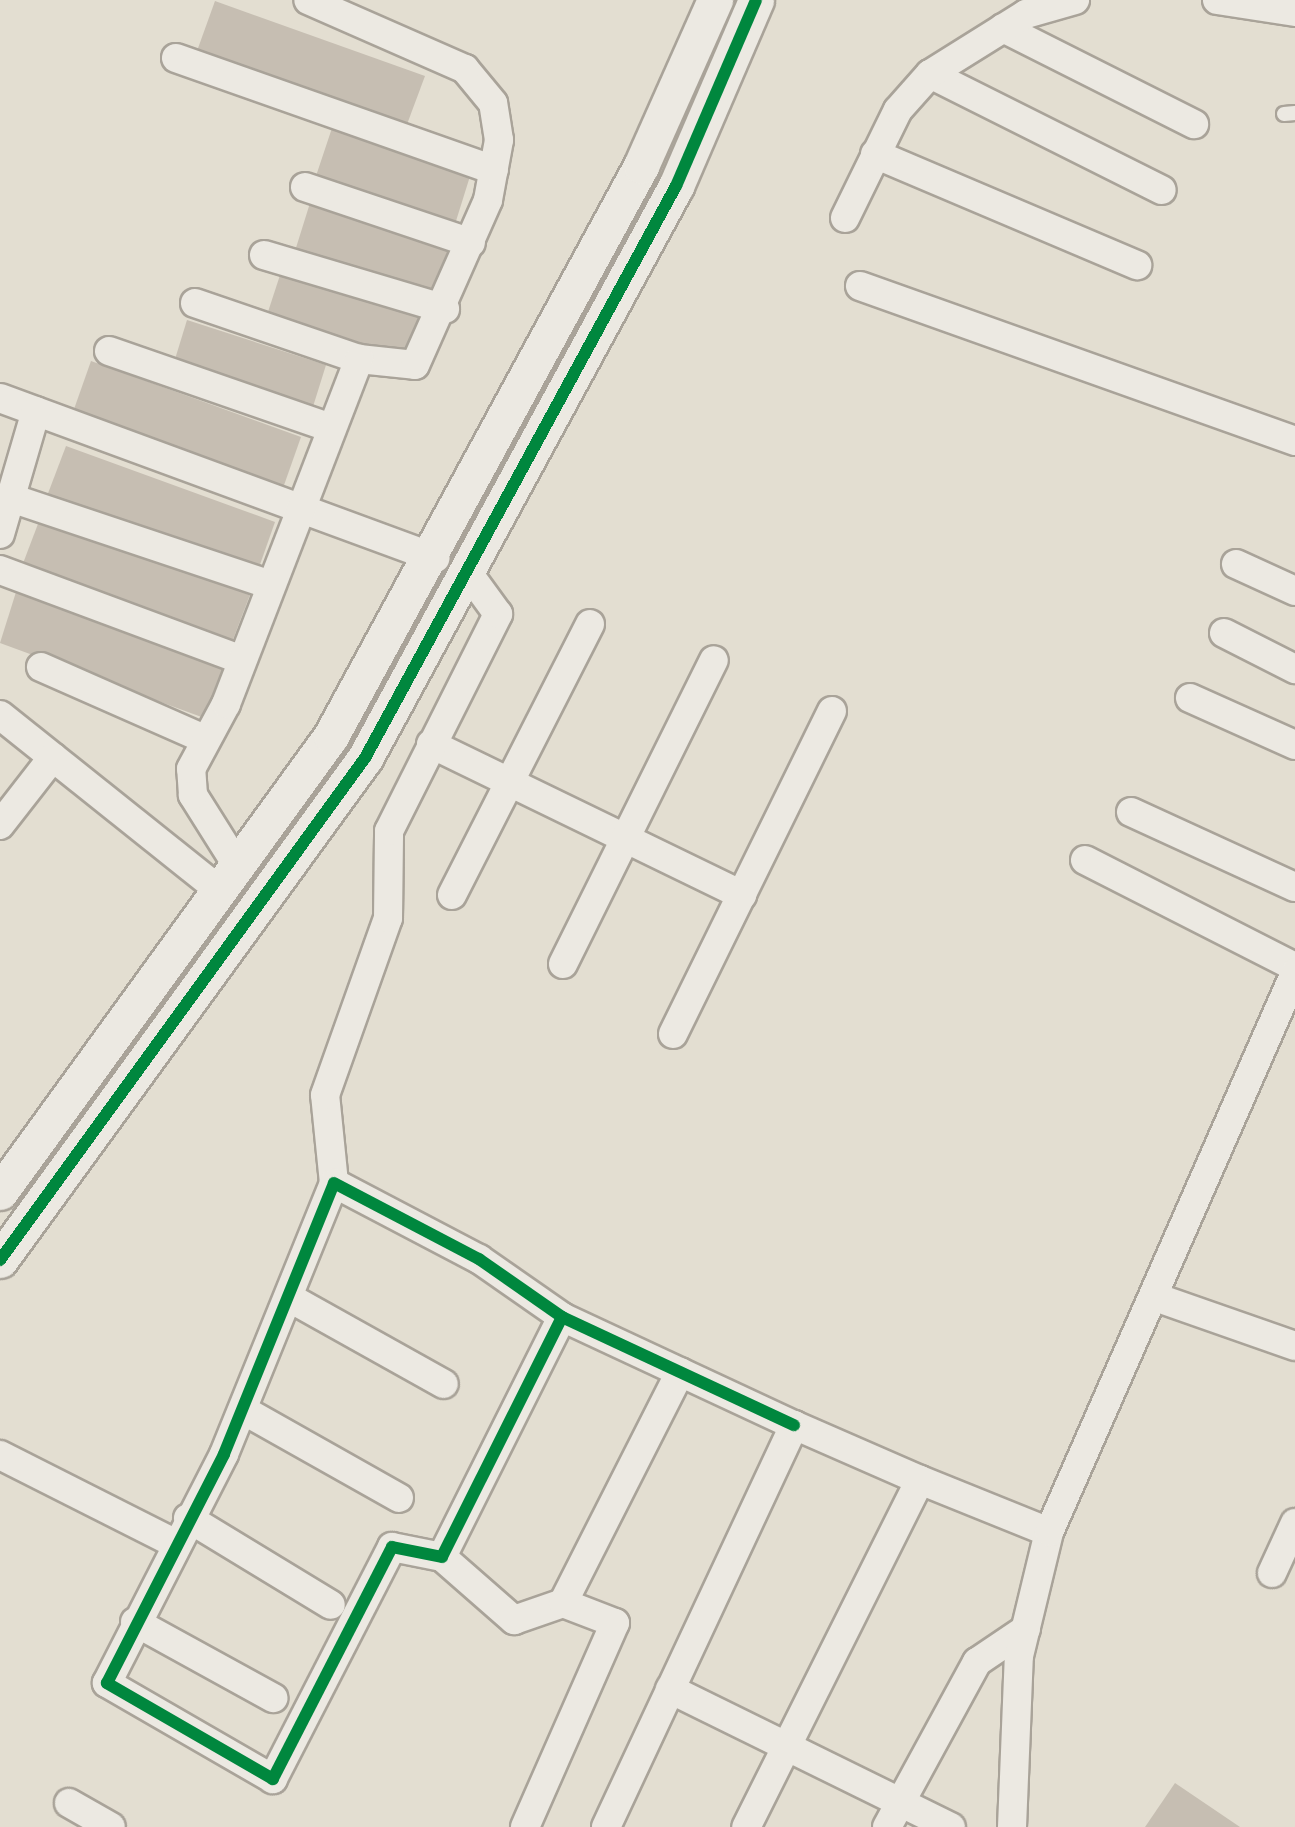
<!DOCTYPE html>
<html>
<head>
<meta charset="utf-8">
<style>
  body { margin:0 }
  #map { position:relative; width:1295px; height:1827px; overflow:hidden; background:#e3ded1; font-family:"Source Serif 4",serif }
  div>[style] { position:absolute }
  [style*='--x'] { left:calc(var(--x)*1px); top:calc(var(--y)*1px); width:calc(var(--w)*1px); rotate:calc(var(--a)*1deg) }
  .building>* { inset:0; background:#c6beb2 }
  .roads { filter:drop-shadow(2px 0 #a9a399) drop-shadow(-2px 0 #a9a399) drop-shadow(0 2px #a9a399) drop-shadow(0 -2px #a9a399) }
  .service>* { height:14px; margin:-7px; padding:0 7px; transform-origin:7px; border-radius:7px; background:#ece9e2 }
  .minor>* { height:28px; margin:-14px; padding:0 14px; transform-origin:14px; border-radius:14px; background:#ece9e2 }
  .tertiary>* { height:35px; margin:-17.5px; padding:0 17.5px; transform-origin:17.5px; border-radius:17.5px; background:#ece9e2 }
  .cycleway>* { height:12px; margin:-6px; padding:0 6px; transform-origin:6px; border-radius:6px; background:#00873e }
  span { translate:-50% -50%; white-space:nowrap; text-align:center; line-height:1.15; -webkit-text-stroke:8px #f3ecd9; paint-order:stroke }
</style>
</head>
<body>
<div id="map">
  <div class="building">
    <div style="clip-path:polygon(215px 1px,425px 76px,406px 127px,197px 51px)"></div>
    <div style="clip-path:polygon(332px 128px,471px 173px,456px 221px,316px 176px)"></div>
    <div style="clip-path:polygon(310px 203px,449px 248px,433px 296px,295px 251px)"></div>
    <div style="clip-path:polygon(282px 269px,420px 314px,405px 362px,266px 318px)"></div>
    <div style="clip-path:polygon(187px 320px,326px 365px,311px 413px,172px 369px)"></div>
    <div style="clip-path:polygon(91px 361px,301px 437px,283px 488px,73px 412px)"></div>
    <div style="clip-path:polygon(66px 446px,275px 522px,257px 573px,47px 496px)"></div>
    <div style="clip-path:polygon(41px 516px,251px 592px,232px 642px,22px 566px)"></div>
    <div style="clip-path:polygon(16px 592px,226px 668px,207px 719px,0 643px)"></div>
    <div style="clip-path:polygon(1175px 1783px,1240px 1827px,1145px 1827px)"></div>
  </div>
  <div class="roads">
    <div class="service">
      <div style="--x:1284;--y:114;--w:11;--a:-5"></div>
    </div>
    <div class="minor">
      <div style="--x:1217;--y:0;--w:79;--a:8.7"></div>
      <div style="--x:1003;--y:28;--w:214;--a:26.7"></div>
      <div style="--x:176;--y:58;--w:337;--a:19.4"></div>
      <div style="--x:930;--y:74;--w:259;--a:26.6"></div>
      <div style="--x:875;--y:154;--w:285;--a:23"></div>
      <div style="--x:305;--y:187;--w:175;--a:18.6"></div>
      <div style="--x:845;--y:218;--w:120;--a:-63.9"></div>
      <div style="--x:898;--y:110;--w:48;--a:-48.4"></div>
      <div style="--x:930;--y:74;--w:113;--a:-32"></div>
      <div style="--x:1026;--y:14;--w:51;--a:-15.9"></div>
      <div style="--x:264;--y:255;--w:189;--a:16.6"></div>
      <div style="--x:860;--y:286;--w:462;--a:19.6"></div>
      <div style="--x:195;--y:303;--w:173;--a:18.9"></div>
      <div style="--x:359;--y:359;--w:56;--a:6.1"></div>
      <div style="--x:415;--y:365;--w:180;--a:-66.1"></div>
      <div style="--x:488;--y:200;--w:61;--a:-79.6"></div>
      <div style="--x:499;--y:140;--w:37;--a:-99"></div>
      <div style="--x:493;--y:103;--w:44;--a:-129.5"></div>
      <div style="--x:465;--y:69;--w:171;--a:-156.3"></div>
      <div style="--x:109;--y:351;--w:235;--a:19.1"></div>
      <div style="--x:0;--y:398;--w:464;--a:20.2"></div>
      <div style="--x:11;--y:498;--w:274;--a:18.5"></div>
      <div style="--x:0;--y:534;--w:128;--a:-73.7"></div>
      <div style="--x:1236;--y:564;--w:65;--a:24.6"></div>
      <div style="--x:0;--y:570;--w:258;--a:20.4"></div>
      <div style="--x:1224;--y:633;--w:80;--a:26.9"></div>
      <div style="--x:41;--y:667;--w:176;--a:23.8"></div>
      <div style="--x:1190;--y:698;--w:115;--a:24.1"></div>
      <div style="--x:0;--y:715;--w:280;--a:38.6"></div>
      <div style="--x:431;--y:744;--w:346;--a:25.9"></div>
      <div style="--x:1131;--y:812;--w:180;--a:24.6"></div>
      <div style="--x:0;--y:825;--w:86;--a:-52.1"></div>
      <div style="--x:1085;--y:860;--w:236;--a:27"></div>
      <div style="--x:237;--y:865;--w:83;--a:-122.2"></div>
      <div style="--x:193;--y:795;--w:26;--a:-94"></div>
      <div style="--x:191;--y:769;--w:74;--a:-61.7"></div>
      <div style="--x:226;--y:704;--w:370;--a:-68.9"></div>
      <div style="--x:452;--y:895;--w:304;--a:-63"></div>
      <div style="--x:563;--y:964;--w:339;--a:-63.6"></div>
      <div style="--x:673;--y:1034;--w:360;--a:-63.8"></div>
      <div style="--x:334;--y:1183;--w:88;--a:-95.8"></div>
      <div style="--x:325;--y:1095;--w:188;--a:-70.4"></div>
      <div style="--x:388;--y:918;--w:87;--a:-89.3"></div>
      <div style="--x:389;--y:831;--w:243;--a:-63.3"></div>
      <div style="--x:498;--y:614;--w:46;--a:-126.1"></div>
      <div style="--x:1155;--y:1297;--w:148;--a:19.3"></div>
      <div style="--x:290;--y:1298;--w:176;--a:29.2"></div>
      <div style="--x:562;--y:1317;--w:268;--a:116.6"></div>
      <div style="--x:442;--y:1557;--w:51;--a:-168.7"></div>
      <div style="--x:392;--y:1547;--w:261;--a:117.2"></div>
      <div style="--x:273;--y:1779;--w:192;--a:-150"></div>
      <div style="--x:107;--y:1683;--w:257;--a:-62.9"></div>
      <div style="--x:224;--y:1454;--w:292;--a:-67.9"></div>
      <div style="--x:334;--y:1183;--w:164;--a:27.7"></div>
      <div style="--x:479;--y:1259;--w:101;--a:34.9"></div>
      <div style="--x:562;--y:1317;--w:256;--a:25"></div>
      <div style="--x:243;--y:1410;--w:179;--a:29.4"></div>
      <div style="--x:0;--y:1455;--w:195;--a:26.8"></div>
      <div style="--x:920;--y:1480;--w:139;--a:22"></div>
      <div style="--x:188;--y:1518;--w:167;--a:31.3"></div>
      <div style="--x:442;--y:1557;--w:96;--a:41.2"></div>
      <div style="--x:514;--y:1620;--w:52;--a:-19.1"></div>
      <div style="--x:1272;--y:1573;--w:55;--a:-65.3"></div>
      <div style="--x:135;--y:1622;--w:158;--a:28.8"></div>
      <div style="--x:670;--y:1689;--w:313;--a:26.2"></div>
      <div style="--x:69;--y:1803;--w:48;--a:29.7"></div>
      <div style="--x:525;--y:1827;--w:223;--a:-66.2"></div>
      <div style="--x:615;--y:1623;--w:56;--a:-159"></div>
      <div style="--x:563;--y:1603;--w:259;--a:-63.1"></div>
      <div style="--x:606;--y:1827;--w:444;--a:-64.9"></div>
      <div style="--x:794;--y:1425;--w:137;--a:23.6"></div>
      <div style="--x:920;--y:1480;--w:388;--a:116.6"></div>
      <div style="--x:887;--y:1827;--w:188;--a:-61.4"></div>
      <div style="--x:977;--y:1662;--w:59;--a:-34"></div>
      <div style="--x:1012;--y:1827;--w:171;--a:-87.7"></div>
      <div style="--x:1019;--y:1656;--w:128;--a:-76.4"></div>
      <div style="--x:1049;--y:1532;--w:611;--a:-66.25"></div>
    </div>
    <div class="tertiary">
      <div style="--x:0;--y:1192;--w:563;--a:-54.02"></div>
      <div style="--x:331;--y:736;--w:649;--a:-61.46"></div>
      <div style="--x:641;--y:166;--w:182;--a:-66"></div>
      <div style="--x:0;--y:1260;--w:621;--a:-53.98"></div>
      <div style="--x:365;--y:758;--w:651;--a:-61.47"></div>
      <div style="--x:676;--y:186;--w:202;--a:-66.7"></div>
    </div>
  </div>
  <div class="cycleway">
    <div style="--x:0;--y:1260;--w:621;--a:-53.98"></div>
    <div style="--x:365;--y:758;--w:651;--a:-61.47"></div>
    <div style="--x:676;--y:186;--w:202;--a:-66.7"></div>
    <div style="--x:562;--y:1317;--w:268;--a:116.6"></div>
    <div style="--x:442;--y:1557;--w:51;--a:-168.7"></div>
    <div style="--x:392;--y:1547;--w:261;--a:117.2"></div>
    <div style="--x:273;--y:1779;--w:192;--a:-150"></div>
    <div style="--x:107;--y:1683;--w:257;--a:-62.9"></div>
    <div style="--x:224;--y:1454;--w:292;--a:-67.9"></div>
    <div style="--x:334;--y:1183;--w:164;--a:27.7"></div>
    <div style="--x:479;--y:1259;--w:101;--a:34.9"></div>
    <div style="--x:562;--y:1317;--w:256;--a:25"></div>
  </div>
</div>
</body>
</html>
